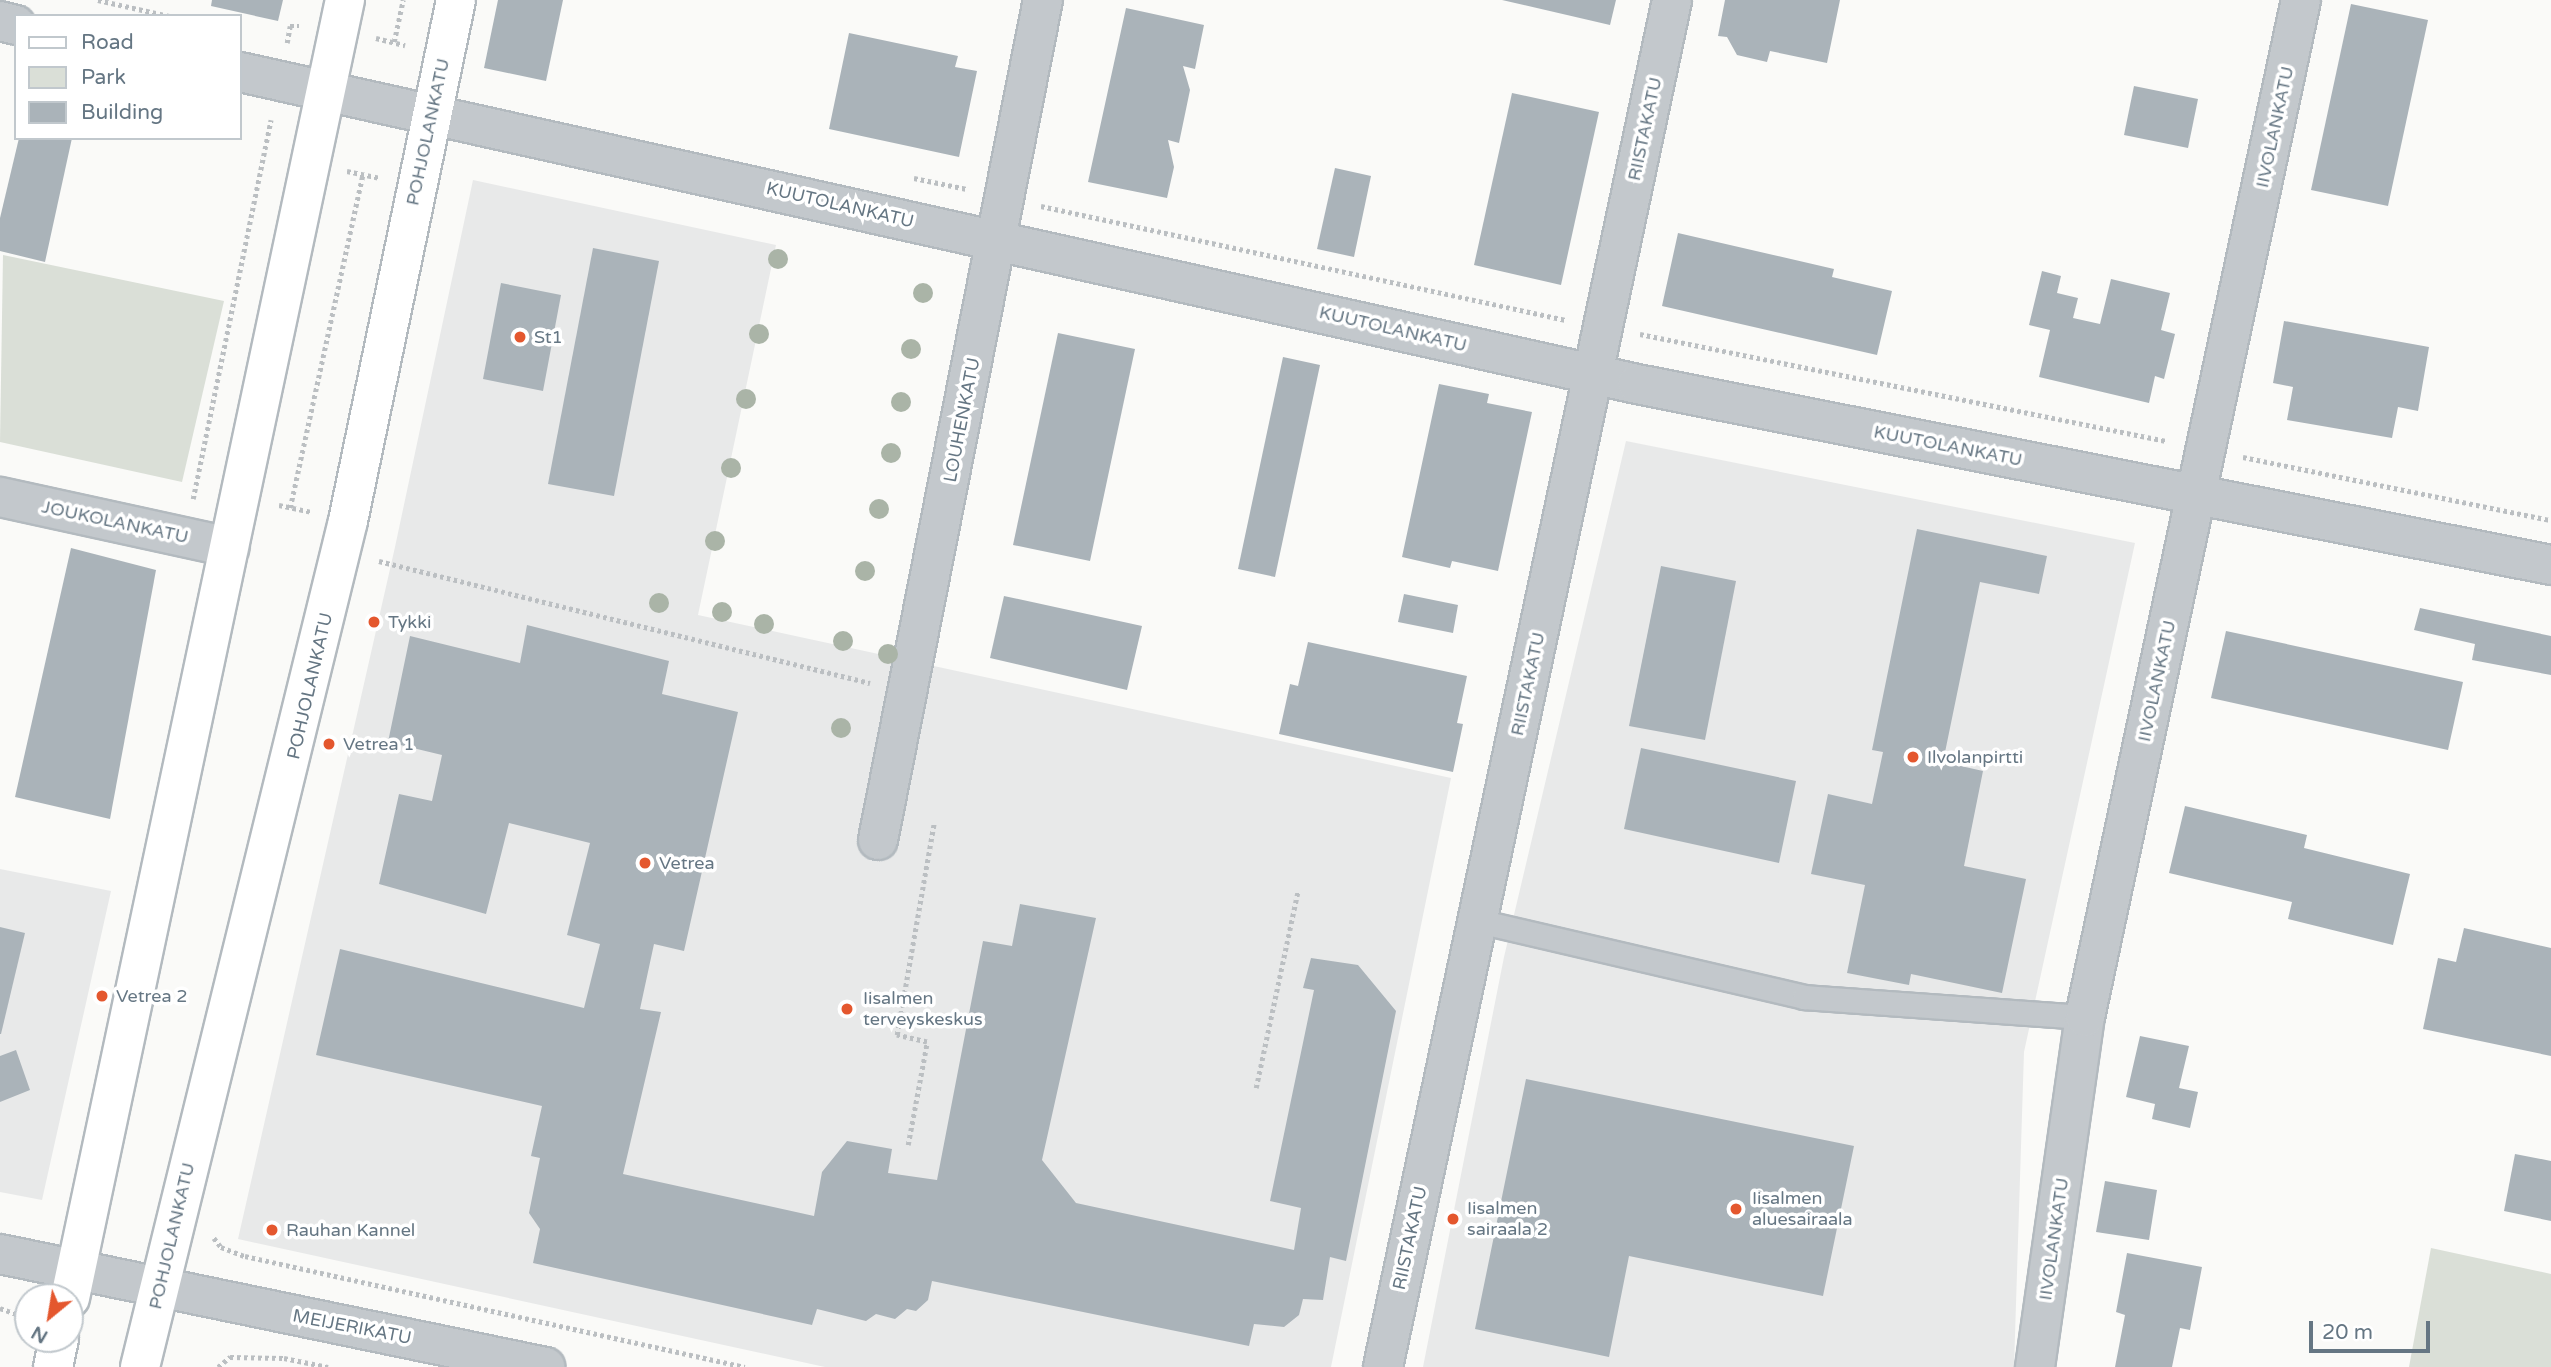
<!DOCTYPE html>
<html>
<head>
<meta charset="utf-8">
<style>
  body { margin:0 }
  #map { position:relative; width:2551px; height:1367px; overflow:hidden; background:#fafaf8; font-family:"Varela Round",sans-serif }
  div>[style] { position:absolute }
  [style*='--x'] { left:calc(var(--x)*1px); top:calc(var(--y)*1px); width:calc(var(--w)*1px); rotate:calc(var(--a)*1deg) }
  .built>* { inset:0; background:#e8e9e9 }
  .green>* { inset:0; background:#dadfd7 }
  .building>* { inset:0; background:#aab3b9 }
  .path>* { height:4.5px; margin-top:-2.25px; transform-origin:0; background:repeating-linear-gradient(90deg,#bbbfc2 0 3.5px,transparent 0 7px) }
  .roads { filter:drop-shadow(2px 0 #b3babf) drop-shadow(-2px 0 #b3babf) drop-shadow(0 2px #b3babf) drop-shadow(0 -2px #b3babf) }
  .lane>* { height:23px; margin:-11.5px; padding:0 11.5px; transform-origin:11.5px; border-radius:11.5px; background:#c3c8cc }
  .street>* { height:38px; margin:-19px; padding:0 19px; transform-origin:19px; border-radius:19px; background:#c3c8cc }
  .secondary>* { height:38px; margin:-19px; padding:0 19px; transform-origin:19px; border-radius:19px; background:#fff }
  .trees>* { width:20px; height:20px; margin:-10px; border-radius:50%; background:#aab4a7 }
  .dots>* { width:19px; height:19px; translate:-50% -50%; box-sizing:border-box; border:4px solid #fff; border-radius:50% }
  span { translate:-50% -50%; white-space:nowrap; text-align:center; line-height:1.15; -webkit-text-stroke:7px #fff; paint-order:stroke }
  .street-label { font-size:18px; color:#657683 }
  .poi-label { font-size:18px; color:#657683 }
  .left { translate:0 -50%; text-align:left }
  .legend { position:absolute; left:14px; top:14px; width:228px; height:126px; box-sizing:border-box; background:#fff; border:2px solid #c1c8cd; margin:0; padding:9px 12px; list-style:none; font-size:21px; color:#657683 }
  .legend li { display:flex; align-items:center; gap:14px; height:35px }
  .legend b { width:35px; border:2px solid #c1c8cd }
  .north { position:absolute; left:14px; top:1283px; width:70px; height:70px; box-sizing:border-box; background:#fff; border:2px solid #c1c8cd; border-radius:50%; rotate:210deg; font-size:19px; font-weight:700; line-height:28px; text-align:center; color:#657683 }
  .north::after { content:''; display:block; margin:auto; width:24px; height:32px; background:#e4572e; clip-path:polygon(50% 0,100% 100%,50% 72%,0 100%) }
  .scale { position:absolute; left:2309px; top:1321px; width:121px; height:32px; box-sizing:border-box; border:4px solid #657683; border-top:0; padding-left:9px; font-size:21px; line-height:24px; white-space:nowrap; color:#657683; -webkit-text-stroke:5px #fff; paint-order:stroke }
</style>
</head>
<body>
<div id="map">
  <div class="built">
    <div style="clip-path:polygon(473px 180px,776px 245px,698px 615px,1451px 778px,1331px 1367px,825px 1367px,238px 1239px,395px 547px)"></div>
    <div style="clip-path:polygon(1626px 441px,2135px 543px,2024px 1052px,2014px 1367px,1423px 1367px,1504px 957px)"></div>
    <div style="clip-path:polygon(0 869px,111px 891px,42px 1200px,0 1192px)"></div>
  </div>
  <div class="green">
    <div style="clip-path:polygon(3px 255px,224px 301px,182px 482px,0 442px)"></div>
    <div style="clip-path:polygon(2431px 1248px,2551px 1274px,2551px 1367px,2409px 1367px)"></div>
  </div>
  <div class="building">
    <div style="clip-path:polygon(212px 0,283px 0,278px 21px,211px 6px)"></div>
    <div style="clip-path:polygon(498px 0,563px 0,546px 81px,484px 68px)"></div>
    <div style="clip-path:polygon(1502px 0,1616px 0,1610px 25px)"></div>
    <div style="clip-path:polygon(1725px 0,1840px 0,1827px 63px,1770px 51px,1767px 62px,1737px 55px,1727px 37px,1718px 36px)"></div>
    <div style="clip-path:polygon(2351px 4px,2428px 20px,2388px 206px,2311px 190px)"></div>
    <div style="clip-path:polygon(1126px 8px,1204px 25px,1195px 69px,1183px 66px,1190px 90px,1179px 143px,1168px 140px,1174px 167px,1167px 198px,1088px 182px)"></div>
    <div style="clip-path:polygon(849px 33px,958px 56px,955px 67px,977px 71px,959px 157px,829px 129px)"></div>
    <div style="clip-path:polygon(2134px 86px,2198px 99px,2188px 148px,2124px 135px)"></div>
    <div style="clip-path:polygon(1512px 93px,1599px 112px,1561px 285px,1474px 265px)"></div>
    <div style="clip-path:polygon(19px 138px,72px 138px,45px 262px,0 251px,0 218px)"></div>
    <div style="clip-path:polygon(1335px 168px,1371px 176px,1354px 257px,1317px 249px)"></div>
    <div style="clip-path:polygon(1678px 233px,1834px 269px,1832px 277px,1892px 291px,1877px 355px,1662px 306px)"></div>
    <div style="clip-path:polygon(593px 248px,659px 261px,614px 496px,548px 484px)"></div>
    <div style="clip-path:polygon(2042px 271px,2061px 276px,2057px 293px,2078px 298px,2073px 318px,2100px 324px,2111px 279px,2170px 293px,2161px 330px,2175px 334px,2164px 379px,2155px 376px,2149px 403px,2039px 377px,2050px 330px,2029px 325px)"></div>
    <div style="clip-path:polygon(501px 283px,561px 295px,543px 391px,483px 379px)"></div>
    <div style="clip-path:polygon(2284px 321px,2429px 347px,2418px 411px,2398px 407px,2392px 438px,2287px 420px,2293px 387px,2273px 383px)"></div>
    <div style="clip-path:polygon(1058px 333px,1135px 349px,1090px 561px,1013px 545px)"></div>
    <div style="clip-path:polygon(1283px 357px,1320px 365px,1275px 577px,1238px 569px)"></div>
    <div style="clip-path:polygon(1439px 384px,1489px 394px,1487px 403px,1532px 412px,1498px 571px,1452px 561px,1450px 568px,1402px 557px)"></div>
    <div style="clip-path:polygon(1917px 529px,2047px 556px,2039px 594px,1980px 582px,1943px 762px,1983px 771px,1964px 866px,2026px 879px,2002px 993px,1911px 974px,1909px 985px,1847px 973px,1865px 885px,1811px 874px,1828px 794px,1872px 804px,1883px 752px,1872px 750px)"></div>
    <div style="clip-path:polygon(71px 548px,156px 570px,110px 819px,15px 797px)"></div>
    <div style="clip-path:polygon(1661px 566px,1736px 581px,1705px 740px,1629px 726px)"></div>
    <div style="clip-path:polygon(1404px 594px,1458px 605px,1453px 633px,1398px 622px)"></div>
    <div style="clip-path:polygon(1004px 596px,1142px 626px,1127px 690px,990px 658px)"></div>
    <div style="clip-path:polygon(2420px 608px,2551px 636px,2551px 675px,2472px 660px,2475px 644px,2414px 630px)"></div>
    <div style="clip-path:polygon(527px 625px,669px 661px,662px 694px,738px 712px,684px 951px,654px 944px,640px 1009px,661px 1012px,623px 1174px,814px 1216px,822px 1172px,847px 1141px,892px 1149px,888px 1173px,937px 1180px,983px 941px,1012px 946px,1020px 904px,1096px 918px,1042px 1160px,1076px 1203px,1294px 1250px,1301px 1208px,1270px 1201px,1314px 990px,1303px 988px,1311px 958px,1358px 965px,1396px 1011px,1346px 1261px,1330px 1257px,1323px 1300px,1303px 1299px,1299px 1315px,1284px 1327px,1254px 1324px,1249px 1346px,932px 1281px,928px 1300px,916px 1311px,907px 1309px,895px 1319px,876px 1314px,866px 1321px,817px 1309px,812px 1325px,533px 1263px,540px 1229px,529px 1213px,540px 1158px,531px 1156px,542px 1106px,316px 1055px,340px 949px,584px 1008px,600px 944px,567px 935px,590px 843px,509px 823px,486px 914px,379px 884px,399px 794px,432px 801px,442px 755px,388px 742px,410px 636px,520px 663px)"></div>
    <div style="clip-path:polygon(2226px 631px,2463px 682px,2448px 750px,2211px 698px)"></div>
    <div style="clip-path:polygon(1308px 642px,1467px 676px,1457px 723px,1463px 724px,1453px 772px,1279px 734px,1290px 684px,1298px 686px)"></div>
    <div style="clip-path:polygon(1641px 748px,1796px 781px,1779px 863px,1624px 829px)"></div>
    <div style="clip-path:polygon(2185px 806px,2307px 835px,2304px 848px,2410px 874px,2393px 945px,2288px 919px,2292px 902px,2169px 873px)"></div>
    <div style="clip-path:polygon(0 927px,25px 933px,1px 1034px,0 1034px)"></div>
    <div style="clip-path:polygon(2464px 928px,2551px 948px,2551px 1056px,2423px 1029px,2438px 958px,2456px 962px)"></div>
    <div style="clip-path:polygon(2140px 1036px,2189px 1046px,2179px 1088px,2198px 1092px,2190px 1128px,2152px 1119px,2155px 1104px,2126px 1097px)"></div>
    <div style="clip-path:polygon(16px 1050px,30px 1090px,0 1102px,0 1056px)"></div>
    <div style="clip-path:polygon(1526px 1079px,1854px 1146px,1823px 1296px,1629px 1256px,1609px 1357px,1475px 1329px)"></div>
    <div style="clip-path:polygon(2515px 1154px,2551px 1161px,2551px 1221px,2504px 1211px)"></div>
    <div style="clip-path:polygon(2105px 1181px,2157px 1190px,2149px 1240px,2096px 1232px)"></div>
    <div style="clip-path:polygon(2127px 1253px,2202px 1267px,2190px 1330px,2180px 1328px,2172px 1367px,2115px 1367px,2125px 1315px,2116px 1312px)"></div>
  </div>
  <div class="path">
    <div style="--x:98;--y:0;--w:73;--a:12.7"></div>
    <div style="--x:376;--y:38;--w:30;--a:14"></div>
    <div style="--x:394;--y:42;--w:43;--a:-77.9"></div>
    <div style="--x:287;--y:43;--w:17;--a:-80"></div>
    <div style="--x:290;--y:26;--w:9;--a:0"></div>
    <div style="--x:347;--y:171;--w:34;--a:12"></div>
    <div style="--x:914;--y:178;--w:54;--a:11.7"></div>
    <div style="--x:1041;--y:206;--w:537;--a:12.25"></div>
    <div style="--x:1640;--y:334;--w:537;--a:11.5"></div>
    <div style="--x:2243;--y:457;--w:314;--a:11.6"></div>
    <div style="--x:193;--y:499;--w:387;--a:-78.4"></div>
    <div style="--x:279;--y:505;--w:33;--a:12"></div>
    <div style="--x:290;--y:508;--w:342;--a:-77.7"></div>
    <div style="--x:379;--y:561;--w:506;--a:13.95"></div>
    <div style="--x:1256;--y:1088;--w:202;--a:-78"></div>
    <div style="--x:908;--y:1145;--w:105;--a:-79.5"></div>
    <div style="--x:927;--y:1042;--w:31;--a:-167"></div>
    <div style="--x:897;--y:1035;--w:216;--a:-80.1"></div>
    <div style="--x:214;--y:1238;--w:11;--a:52"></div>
    <div style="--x:221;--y:1247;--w:26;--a:21"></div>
    <div style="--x:245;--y:1256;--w:512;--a:12.52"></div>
    <div style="--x:0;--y:1308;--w:29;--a:20"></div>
    <div style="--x:218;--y:1367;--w:16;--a:-40"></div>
    <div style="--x:230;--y:1357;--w:54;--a:1.1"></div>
    <div style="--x:284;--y:1358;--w:45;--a:11.6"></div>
  </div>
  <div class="roads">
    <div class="lane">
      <div style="--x:1478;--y:921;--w:335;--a:13.1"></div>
      <div style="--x:1804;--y:997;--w:282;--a:4.1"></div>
    </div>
    <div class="street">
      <div style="--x:0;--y:21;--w:16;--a:14"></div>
      <div style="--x:240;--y:72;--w:1431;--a:12.59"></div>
      <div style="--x:1637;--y:384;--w:932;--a:11.2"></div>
      <div style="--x:0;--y:497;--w:235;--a:12.3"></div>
      <div style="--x:878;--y:840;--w:856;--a:-78.89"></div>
      <div style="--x:0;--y:1254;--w:557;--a:11.71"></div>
      <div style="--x:1383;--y:1367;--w:1397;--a:-78.06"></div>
      <div style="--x:2035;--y:1367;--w:354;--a:-81.9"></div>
      <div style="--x:2085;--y:1017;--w:1040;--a:-78.01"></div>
    </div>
    <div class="secondary">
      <div style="--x:70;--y:1298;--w:1327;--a:-78.04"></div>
      <div style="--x:53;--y:1367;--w:29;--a:-78"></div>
      <div style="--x:140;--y:1367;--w:871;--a:-76.19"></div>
      <div style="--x:348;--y:521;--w:532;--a:-78.29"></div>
    </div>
  </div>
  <div class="trees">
    <div style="left:778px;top:259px"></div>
    <div style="left:923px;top:293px"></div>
    <div style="left:759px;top:334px"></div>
    <div style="left:911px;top:349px"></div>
    <div style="left:746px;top:399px"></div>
    <div style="left:901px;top:402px"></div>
    <div style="left:891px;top:453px"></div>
    <div style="left:731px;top:468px"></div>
    <div style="left:879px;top:509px"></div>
    <div style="left:715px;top:541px"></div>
    <div style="left:865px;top:571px"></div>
    <div style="left:659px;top:603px"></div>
    <div style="left:722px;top:612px"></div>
    <div style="left:764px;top:624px"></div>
    <div style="left:843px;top:641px"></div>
    <div style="left:888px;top:654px"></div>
    <div style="left:841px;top:728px"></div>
  </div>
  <div class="dots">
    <div style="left:520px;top:337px;background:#e4572e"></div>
    <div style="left:374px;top:622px;background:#e4572e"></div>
    <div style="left:329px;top:744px;background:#e4572e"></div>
    <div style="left:1913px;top:757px;background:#e4572e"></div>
    <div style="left:645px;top:863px;background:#e4572e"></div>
    <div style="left:102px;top:996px;background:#e4572e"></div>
    <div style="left:847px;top:1009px;background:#e4572e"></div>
    <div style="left:1736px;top:1209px;background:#e4572e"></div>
    <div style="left:1453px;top:1219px;background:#e4572e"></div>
    <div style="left:272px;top:1230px;background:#e4572e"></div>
  </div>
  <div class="street-label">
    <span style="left:2275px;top:127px;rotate:-78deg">IIVOLANKATU</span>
    <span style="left:1645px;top:129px;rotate:-78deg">RIISTAKATU</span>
    <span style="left:428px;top:132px;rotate:-78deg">POHJOLANKATU</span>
    <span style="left:840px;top:205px;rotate:13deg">KUUTOLANKATU</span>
    <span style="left:1393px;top:329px;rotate:13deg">KUUTOLANKATU</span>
    <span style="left:962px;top:420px;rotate:-79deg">LOUHENKATU</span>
    <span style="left:1948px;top:446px;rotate:11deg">KUUTOLANKATU</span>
    <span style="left:115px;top:522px;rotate:12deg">JOUKOLANKATU</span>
    <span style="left:2157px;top:681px;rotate:-78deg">IIVOLANKATU</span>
    <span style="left:1528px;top:684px;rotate:-78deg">RIISTAKATU</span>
    <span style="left:310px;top:686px;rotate:-77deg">POHJOLANKATU</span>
    <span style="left:172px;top:1236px;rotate:-77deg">POHJOLANKATU</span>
    <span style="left:1410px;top:1238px;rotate:-78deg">RIISTAKATU</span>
    <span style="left:2054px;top:1239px;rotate:-82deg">IIVOLANKATU</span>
    <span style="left:352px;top:1327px;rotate:11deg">MEIJERIKATU</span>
  </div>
  <div class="poi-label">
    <span class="left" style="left:534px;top:337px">St1</span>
    <span class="left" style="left:388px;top:622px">Tykki</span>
    <span class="left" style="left:343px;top:744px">Vetrea 1</span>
    <span class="left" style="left:1927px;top:757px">Ilvolanpirtti</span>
    <span class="left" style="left:659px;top:863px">Vetrea</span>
    <span class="left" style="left:116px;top:996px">Vetrea 2</span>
    <span class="left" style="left:863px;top:1009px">Iisalmen<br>terveyskeskus</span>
    <span class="left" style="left:1752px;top:1209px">Iisalmen<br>aluesairaala</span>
    <span class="left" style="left:1467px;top:1219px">Iisalmen<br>sairaala 2</span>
    <span class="left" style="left:286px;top:1230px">Rauhan Kannel</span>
  </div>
  <ul class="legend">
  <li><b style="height:9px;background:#fff"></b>Road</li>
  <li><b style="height:19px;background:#dadfd7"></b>Park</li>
  <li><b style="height:19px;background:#aab3b9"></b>Building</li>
  </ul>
  <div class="north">N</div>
  <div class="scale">20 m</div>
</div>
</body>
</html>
